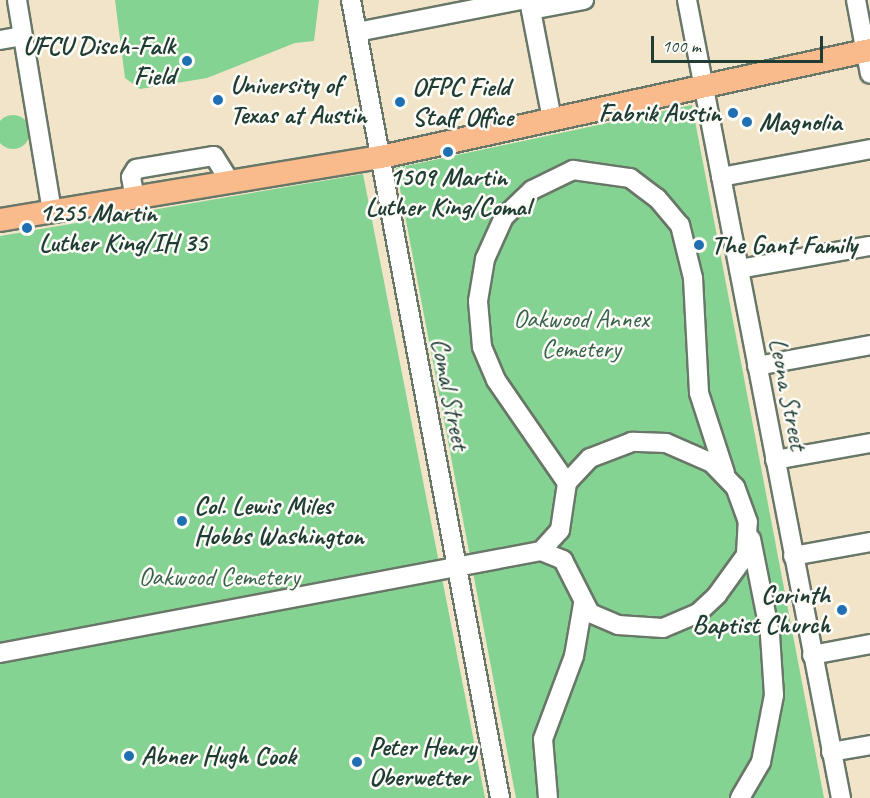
<!DOCTYPE html>
<html>
<head>
<meta charset="utf-8">
<style>
  body { margin:0 }
  #map { position:relative; width:870px; height:798px; overflow:hidden; background:#f1e4c9; font-family:Caveat,sans-serif }
  div>[style] { position:absolute }
  [style*='--x'] { left:calc(var(--x)*1px); top:calc(var(--y)*1px); width:calc(var(--w)*1px); rotate:calc(var(--a)*1deg) }
  .green>* { inset:0; background:#85d392 }
  .round { border-radius:50% }
  .roads { filter:drop-shadow(2px 0 #687768) drop-shadow(-2px 0 #687768) drop-shadow(0 2px #687768) drop-shadow(0 -2px #687768) }
  .minor>* { height:18px; margin:-9px; padding:0 9px; transform-origin:9px; border-radius:9px; background:#fff }
  .major>* { height:22px; margin:-11px; padding:0 11px; transform-origin:11px; border-radius:11px; background:#fabb8c }
  .dots>* { width:16px; height:16px; translate:-50% -50%; box-sizing:border-box; border:3px solid #fdfcf7; border-radius:50% }
  span { translate:-50% -50%; white-space:nowrap; text-align:center; line-height:1.15; -webkit-text-stroke:5px #fdfcf7; paint-order:stroke }
  .poi-label { font-size:26px; color:#1f3d34; font-weight:700 }
  .right { translate:-100% -50%; text-align:right }
  .left { translate:0 -50%; text-align:left }
  .park-label { font-size:26px; color:#38624c }
  .street-label { font-size:26px; color:#1f3d34 }
  .scale { position:absolute; left:651px; top:36px; width:172px; height:27px; box-sizing:border-box; border:3px solid #1f3d34; border-top:0; padding-left:8px; font-size:18px; line-height:21px; white-space:nowrap; color:#1f3d34; -webkit-text-stroke:4px #fdfcf7; paint-order:stroke }
</style>
</head>
<body>
<div id="map">
  <div class="green">
    <div style="clip-path:polygon(115px 0,319px 0,314px 41px,295px 43px,207px 78px,140px 89px,125px 78px)"></div>
    <div style="clip-path:polygon(692px 105px,824px 798px,516px 798px,396px 168px)"></div>
    <div class="round" style="left:-4px;top:115px;width:34px;height:34px"></div>
    <div style="clip-path:polygon(363px 174px,485px 798px,0 798px,0 236px)"></div>
  </div>
  <div class="roads">
    <div class="minor">
      <div style="--x:17;--y:0;--w:215;--a:80.6"></div>
      <div style="--x:351;--y:0;--w:812;--a:79.42"></div>
      <div style="--x:529;--y:0;--w:121;--a:79.1"></div>
      <div style="--x:687;--y:0;--w:813;--a:79.08"></div>
      <div style="--x:856;--y:0;--w:75;--a:79.3"></div>
      <div style="--x:531;--y:10;--w:54;--a:-10.7"></div>
      <div style="--x:357;--y:32;--w:166;--a:-11.1"></div>
      <div style="--x:0;--y:40;--w:22;--a:-10"></div>
      <div style="--x:721;--y:177;--w:152;--a:-10.6"></div>
      <div style="--x:135;--y:198;--w:21;--a:-101"></div>
      <div style="--x:131;--y:177;--w:9;--a:-58"></div>
      <div style="--x:136;--y:169;--w:79;--a:-9.5"></div>
      <div style="--x:214;--y:156;--w:31;--a:58"></div>
      <div style="--x:739;--y:269;--w:133;--a:-10"></div>
      <div style="--x:757;--y:366;--w:115;--a:-10.5"></div>
      <div style="--x:775;--y:460;--w:97;--a:-10.1"></div>
      <div style="--x:567;--y:483;--w:125;--a:-124.6"></div>
      <div style="--x:496;--y:380;--w:36;--a:-113"></div>
      <div style="--x:482;--y:347;--w:46;--a:-95"></div>
      <div style="--x:478;--y:301;--w:43;--a:-80.5"></div>
      <div style="--x:485;--y:259;--w:46;--a:-65.7"></div>
      <div style="--x:504;--y:217;--w:39;--a:-44"></div>
      <div style="--x:532;--y:190;--w:46;--a:-26"></div>
      <div style="--x:573;--y:170;--w:58;--a:8"></div>
      <div style="--x:630;--y:178;--w:34;--a:37"></div>
      <div style="--x:657;--y:198;--w:35;--a:50"></div>
      <div style="--x:680;--y:225;--w:55;--a:76.2"></div>
      <div style="--x:693;--y:278;--w:115;--a:87"></div>
      <div style="--x:699;--y:393;--w:84;--a:72"></div>
      <div style="--x:793;--y:556;--w:78;--a:-10.3"></div>
      <div style="--x:0;--y:653;--w:551;--a:-10.68"></div>
      <div style="--x:541;--y:551;--w:24;--a:22"></div>
      <div style="--x:563;--y:560;--w:59;--a:63"></div>
      <div style="--x:590;--y:613;--w:30;--a:23"></div>
      <div style="--x:618;--y:625;--w:45;--a:3.8"></div>
      <div style="--x:663;--y:628;--w:38;--a:-23"></div>
      <div style="--x:698;--y:613;--w:26;--a:-43"></div>
      <div style="--x:717;--y:595;--w:49;--a:-54.1"></div>
      <div style="--x:746;--y:555;--w:33;--a:-87"></div>
      <div style="--x:748;--y:522;--w:37;--a:-110"></div>
      <div style="--x:735;--y:487;--w:33;--a:-134"></div>
      <div style="--x:712;--y:463;--w:50;--a:-156.5"></div>
      <div style="--x:666;--y:443;--w:34;--a:-178"></div>
      <div style="--x:632;--y:442;--w:45;--a:159.1"></div>
      <div style="--x:590;--y:458;--w:34;--a:133"></div>
      <div style="--x:567;--y:483;--w:48;--a:98.5"></div>
      <div style="--x:560;--y:530;--w:28;--a:132"></div>
      <div style="--x:812;--y:655;--w:59;--a:-10.7"></div>
      <div style="--x:831;--y:752;--w:40;--a:-10"></div>
      <div style="--x:548;--y:798;--w:59;--a:-94.8"></div>
      <div style="--x:543;--y:739;--w:89;--a:-69.5"></div>
      <div style="--x:574;--y:656;--w:53;--a:-80.2"></div>
      <div style="--x:740;--y:798;--w:42;--a:-59.7"></div>
      <div style="--x:761;--y:762;--w:68;--a:-79"></div>
      <div style="--x:774;--y:695;--w:61;--a:-93.8"></div>
      <div style="--x:770;--y:634;--w:97;--a:-101.3"></div>
    </div>
    <div class="major">
      <div style="--x:0;--y:220;--w:386;--a:-9.4"></div>
      <div style="--x:381;--y:157;--w:501;--a:-12.34"></div>
    </div>
  </div>
  <div class="dots">
    <div style="left:187px;top:61px;background:#1f6fb2"></div>
    <div style="left:218px;top:100px;background:#1f6fb2"></div>
    <div style="left:400px;top:102px;background:#1f6fb2"></div>
    <div style="left:733px;top:113px;background:#1f6fb2"></div>
    <div style="left:747px;top:122px;background:#1f6fb2"></div>
    <div style="left:448px;top:152px;background:#1f6fb2"></div>
    <div style="left:27px;top:228px;background:#1f6fb2"></div>
    <div style="left:699px;top:245px;background:#1f6fb2"></div>
    <div style="left:182px;top:521px;background:#1f6fb2"></div>
    <div style="left:842px;top:610px;background:#1f6fb2"></div>
    <div style="left:129px;top:756px;background:#1f6fb2"></div>
    <div style="left:357px;top:762px;background:#1f6fb2"></div>
  </div>
  <div class="poi-label">
    <span class="right" style="left:175px;top:61px">UFCU Disch-Falk<br>Field</span>
    <span class="left" style="left:230px;top:100px">University of<br>Texas at Austin</span>
    <span class="left" style="left:412px;top:102px">OFPC Field<br>Staff Office</span>
    <span class="right" style="left:721px;top:113px">Fabrik Austin</span>
    <span class="left" style="left:759px;top:122px">Magnolia</span>
    <span style="left:448px;top:192px">1509 Martin<br>Luther King/Comal</span>
    <span class="left" style="left:39px;top:228px">1255 Martin<br>Luther King/IH 35</span>
    <span class="left" style="left:711px;top:245px">The Gant Family</span>
    <span class="left" style="left:194px;top:521px">Col. Lewis Miles<br>Hobbs Washington</span>
    <span class="right" style="left:830px;top:610px">Corinth<br>Baptist Church</span>
    <span class="left" style="left:369px;top:762px">Peter Henry<br>Oberwetter</span>
    <span class="left" style="left:141px;top:756px">Abner Hugh Cook</span>
  </div>
  <div class="park-label">
    <span style="left:581px;top:334px">Oakwood Annex<br>Cemetery</span>
    <span style="left:219px;top:577px">Oakwood Cemetery</span>
  </div>
  <div class="street-label">
    <span style="left:450px;top:394px;rotate:79deg">Comal Street</span>
    <span style="left:788px;top:394px;rotate:79deg">Leona Street</span>
  </div>
  <div class="scale">100 m</div>
</div>
</body>
</html>
